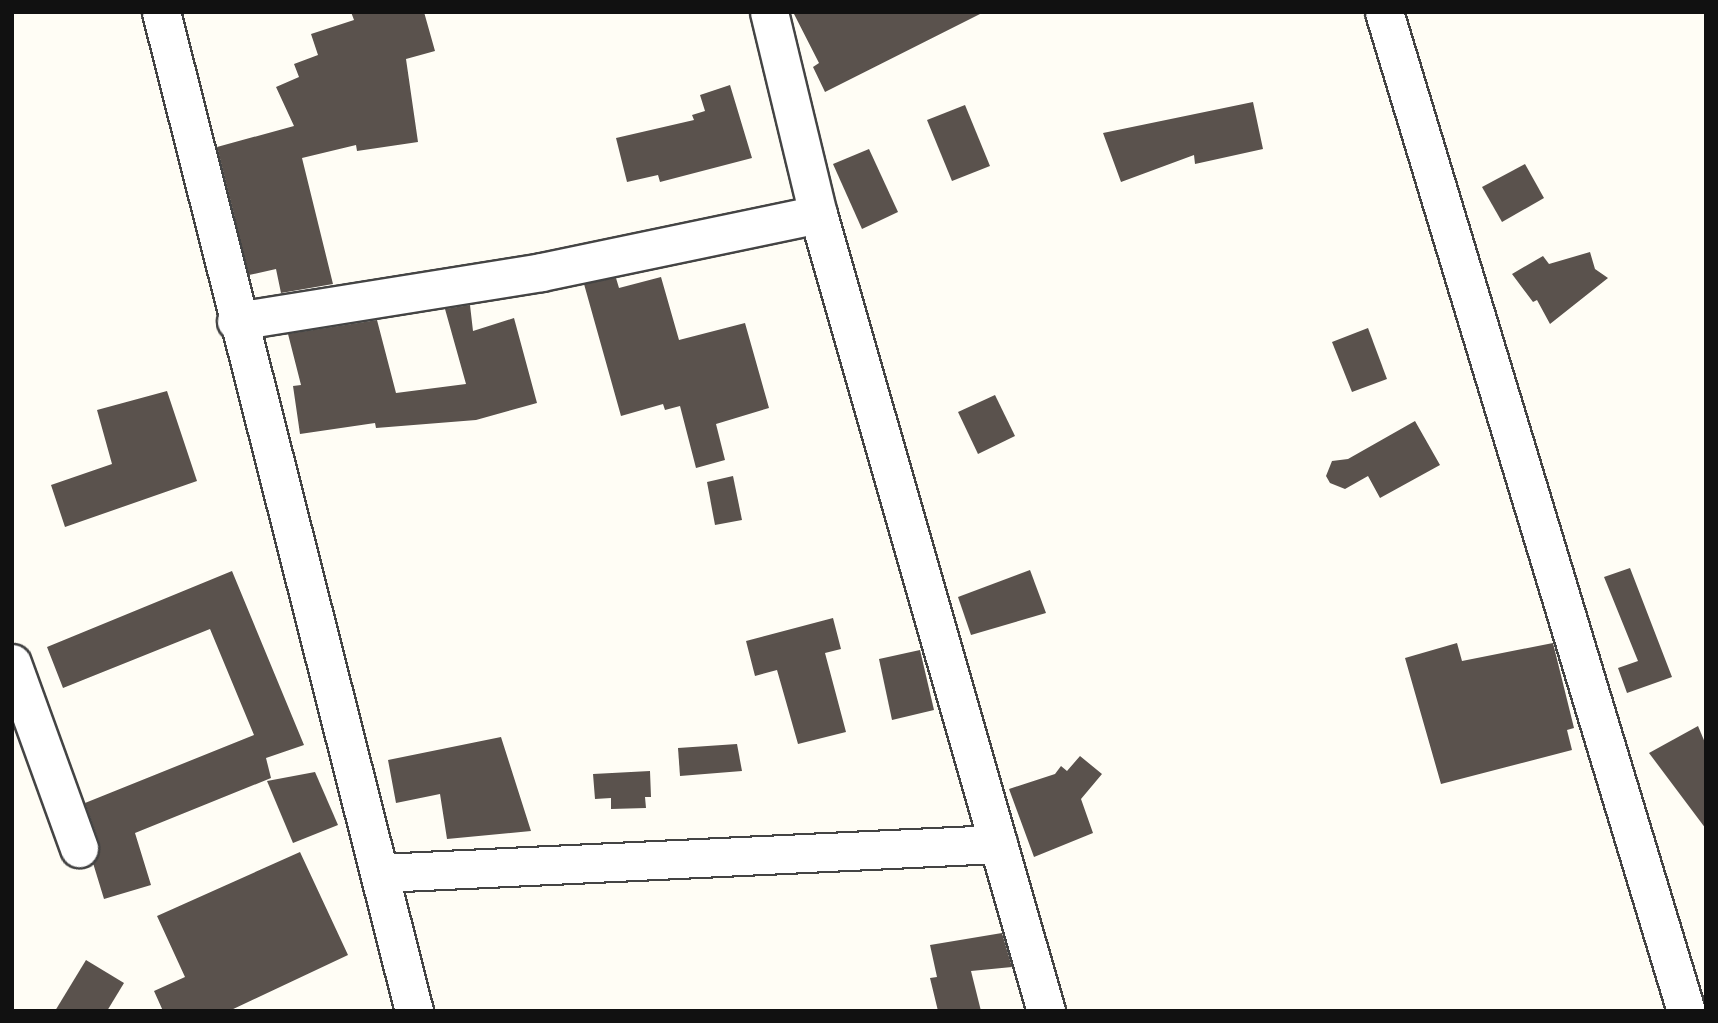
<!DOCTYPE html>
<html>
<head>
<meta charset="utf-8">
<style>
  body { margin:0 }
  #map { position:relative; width:1718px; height:1023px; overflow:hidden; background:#fffdf5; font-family:"Crimson Pro",serif }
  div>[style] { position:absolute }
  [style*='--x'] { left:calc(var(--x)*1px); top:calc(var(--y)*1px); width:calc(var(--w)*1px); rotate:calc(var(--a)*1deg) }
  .building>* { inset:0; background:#5a524d }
  .roads { filter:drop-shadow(2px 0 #444) drop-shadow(-2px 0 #444) drop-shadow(0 2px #444) drop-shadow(0 -2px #444) }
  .street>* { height:37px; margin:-18.5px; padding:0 18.5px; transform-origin:18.5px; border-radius:18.5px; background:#fff }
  span { translate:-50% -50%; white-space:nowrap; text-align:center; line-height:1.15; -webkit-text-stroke:7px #fff; paint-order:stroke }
  .frame { position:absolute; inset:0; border:14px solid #111; pointer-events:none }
</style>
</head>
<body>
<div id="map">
  <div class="building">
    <div style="clip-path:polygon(351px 12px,424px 12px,435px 51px,406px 59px,418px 142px,357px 151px,356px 145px,302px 158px,333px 284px,281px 293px,276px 269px,249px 275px,217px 147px,294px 126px,276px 87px,299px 77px,294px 64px,318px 55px,311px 34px,354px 20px)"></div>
    <div style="clip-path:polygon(793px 12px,984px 12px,825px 92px,813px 67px,819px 63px)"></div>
    <div style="clip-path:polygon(730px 85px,752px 158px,660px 182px,658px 175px,627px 182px,616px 138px,694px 120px,692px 115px,705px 111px,700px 95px)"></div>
    <div style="clip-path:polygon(1253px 102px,1263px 149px,1195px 164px,1194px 155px,1121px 182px,1103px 133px)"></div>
    <div style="clip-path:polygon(965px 105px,990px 166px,952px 181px,927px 120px)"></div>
    <div style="clip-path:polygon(869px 149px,898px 212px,862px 229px,833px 164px)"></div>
    <div style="clip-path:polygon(1525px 164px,1544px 198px,1502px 222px,1482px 187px)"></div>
    <div style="clip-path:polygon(1590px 252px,1595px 269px,1608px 278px,1550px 324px,1537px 300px,1533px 302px,1512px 274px,1543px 256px,1549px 264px)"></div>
    <div style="clip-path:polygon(661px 277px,679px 340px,745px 323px,769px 408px,716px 424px,725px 460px,696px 468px,680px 406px,665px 410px,663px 404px,621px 416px,584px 284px,616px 278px,619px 288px)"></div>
    <div style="clip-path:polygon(470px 305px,473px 331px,514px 318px,537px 403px,476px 420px,376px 428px,375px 423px,300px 434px,293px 386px,301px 385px,288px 334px,377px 320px,396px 393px,466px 384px,445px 309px)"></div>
    <div style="clip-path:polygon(1368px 328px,1387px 379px,1352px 392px,1332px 342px)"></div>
    <div style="clip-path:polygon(167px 391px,197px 481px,65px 527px,51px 485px,112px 464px,97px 410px)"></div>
    <div style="clip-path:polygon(995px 395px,1015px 436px,978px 454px,958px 412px)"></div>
    <div style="clip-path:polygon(1415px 421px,1440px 465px,1380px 498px,1368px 476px,1345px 489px,1330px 483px,1326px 476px,1332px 461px,1348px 459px)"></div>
    <div style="clip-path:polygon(733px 476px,742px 520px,715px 525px,707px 482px)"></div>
    <div style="clip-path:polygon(1630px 568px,1672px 677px,1627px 693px,1618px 668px,1638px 661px,1604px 577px)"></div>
    <div style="clip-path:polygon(1030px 570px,1046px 613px,971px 635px,958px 597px)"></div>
    <div style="clip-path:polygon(232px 571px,304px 745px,266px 758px,271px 778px,135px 833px,151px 885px,104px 899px,93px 863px,99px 842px,85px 803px,254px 735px,210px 629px,63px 688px,47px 647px)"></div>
    <div style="clip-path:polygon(833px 618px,841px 649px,825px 653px,846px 732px,798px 744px,777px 670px,755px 676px,746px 641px)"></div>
    <div style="clip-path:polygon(1457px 643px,1462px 661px,1553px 643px,1574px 728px,1567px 730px,1572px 750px,1441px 784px,1405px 658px)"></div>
    <div style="clip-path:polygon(920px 650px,934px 710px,892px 720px,879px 659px)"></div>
    <div style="clip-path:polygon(1698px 726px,1706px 745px,1706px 829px,1649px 753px)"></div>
    <div style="clip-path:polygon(501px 737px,531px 831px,447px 839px,440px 794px,396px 803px,388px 760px)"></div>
    <div style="clip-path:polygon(737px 744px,742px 771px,680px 776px,678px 748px)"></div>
    <div style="clip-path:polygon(1080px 756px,1102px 774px,1081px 799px,1093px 833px,1034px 857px,1009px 789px,1055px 774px,1061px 766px,1067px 771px)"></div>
    <div style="clip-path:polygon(650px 771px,651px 797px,645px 797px,646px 808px,611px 809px,611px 798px,595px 799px,593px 774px)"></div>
    <div style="clip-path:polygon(315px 772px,338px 825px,293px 843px,267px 781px)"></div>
    <div style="clip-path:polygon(300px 852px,348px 955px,229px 1011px,163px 1011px,154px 991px,185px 977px,157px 916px)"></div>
    <div style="clip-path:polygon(1002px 933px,1012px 967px,971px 971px,981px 1011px,938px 1011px,930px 978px,937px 977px,930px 945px)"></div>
    <div style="clip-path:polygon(86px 960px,124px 983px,107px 1011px,55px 1011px)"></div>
  </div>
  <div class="roads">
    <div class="street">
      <div style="--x:161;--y:12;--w:1031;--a:75.79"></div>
      <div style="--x:769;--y:12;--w:208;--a:76.4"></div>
      <div style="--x:818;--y:214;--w:829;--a:74.04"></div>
      <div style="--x:1384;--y:12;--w:1044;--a:73.18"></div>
      <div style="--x:236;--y:321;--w:309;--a:-9.1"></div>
      <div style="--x:541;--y:272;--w:283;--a:-11.8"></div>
      <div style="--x:12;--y:663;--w:197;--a:70.1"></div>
      <div style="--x:380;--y:873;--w:619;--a:-2.69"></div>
    </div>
  </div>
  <div class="frame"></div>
</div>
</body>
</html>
